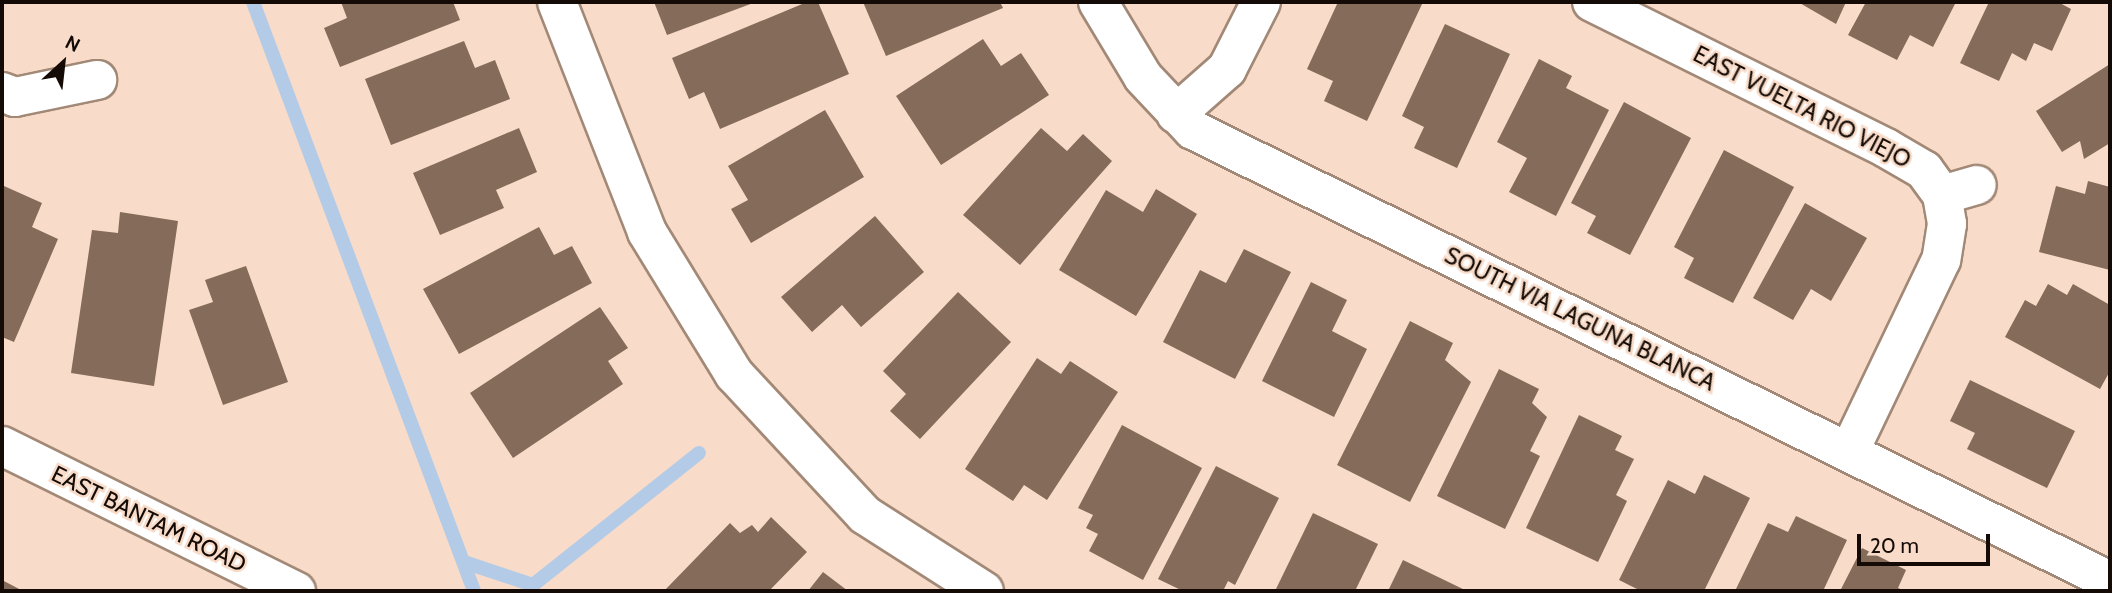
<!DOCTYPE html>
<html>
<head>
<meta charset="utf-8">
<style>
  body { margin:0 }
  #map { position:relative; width:2112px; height:593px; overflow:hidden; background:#f8dcc9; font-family:Cabin,sans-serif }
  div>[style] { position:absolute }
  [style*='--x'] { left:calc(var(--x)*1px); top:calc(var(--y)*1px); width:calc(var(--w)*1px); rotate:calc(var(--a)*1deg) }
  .stream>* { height:14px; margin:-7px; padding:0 7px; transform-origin:7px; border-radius:7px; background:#b4cbe7 }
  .building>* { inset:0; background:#846b5a }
  .roads { filter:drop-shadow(2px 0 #a28977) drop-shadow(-2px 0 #a28977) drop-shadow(0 2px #a28977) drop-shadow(0 -2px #a28977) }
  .minor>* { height:38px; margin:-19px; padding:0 19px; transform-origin:19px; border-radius:19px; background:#fff }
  span { translate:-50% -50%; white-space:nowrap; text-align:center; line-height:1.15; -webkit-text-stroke:5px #f8dcc9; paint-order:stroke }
  .street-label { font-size:23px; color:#140b06 }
  .frame { position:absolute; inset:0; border:4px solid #140b06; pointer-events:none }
  .north { position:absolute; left:28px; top:28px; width:70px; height:70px; -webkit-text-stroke:5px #f8dcc9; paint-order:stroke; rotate:27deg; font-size:19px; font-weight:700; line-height:28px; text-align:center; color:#140b06 }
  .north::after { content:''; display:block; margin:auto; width:24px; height:32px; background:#140b06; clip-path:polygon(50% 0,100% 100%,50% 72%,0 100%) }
  .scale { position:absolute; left:1857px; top:534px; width:133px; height:32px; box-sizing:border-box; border:4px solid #140b06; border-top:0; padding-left:9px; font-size:21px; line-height:24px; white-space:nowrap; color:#140b06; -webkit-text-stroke:5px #f8dcc9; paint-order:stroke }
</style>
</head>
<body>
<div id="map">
  <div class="stream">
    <div style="--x:253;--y:2;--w:629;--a:69.43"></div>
    <div style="--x:464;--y:562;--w:73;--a:18.4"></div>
    <div style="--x:533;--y:585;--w:212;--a:-38.5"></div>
  </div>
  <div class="building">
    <div style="clip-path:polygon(341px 2px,453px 2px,460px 20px,340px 67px,324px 28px,347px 18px)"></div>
    <div style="clip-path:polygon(654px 2px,756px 2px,667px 35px)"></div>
    <div style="clip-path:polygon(807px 2px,818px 2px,849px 74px,720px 129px,704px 92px,689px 99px,672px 58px)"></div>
    <div style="clip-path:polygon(863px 2px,1000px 2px,1003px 8px,886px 56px)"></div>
    <div style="clip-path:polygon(1338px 2px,1423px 2px,1367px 121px,1324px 101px,1333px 81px,1307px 69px)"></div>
    <div style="clip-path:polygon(1798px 2px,1846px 2px,1836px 24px)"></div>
    <div style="clip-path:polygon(1866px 2px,1956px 2px,1933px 47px,1910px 35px,1897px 60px,1848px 35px)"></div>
    <div style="clip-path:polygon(1989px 2px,2058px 2px,2071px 9px,2052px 51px,2034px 43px,2026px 61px,2012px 53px,1999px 81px,1960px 63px)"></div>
    <div style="clip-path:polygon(1445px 24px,1510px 54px,1457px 168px,1414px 148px,1424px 127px,1402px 116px)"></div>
    <div style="clip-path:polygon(983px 39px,1001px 66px,1021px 53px,1049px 95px,941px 165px,896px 96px)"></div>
    <div style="clip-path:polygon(464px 41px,475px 68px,495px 60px,510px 99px,391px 145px,365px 79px)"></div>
    <div style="clip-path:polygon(1539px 59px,1572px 76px,1566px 88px,1609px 110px,1556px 216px,1509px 192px,1527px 158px,1497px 142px)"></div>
    <div style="clip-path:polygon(2110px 64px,2110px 143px,2084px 159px,2080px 141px,2062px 152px,2036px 111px)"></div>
    <div style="clip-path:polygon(1624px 102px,1691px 138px,1630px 255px,1587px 233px,1596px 216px,1571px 203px)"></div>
    <div style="clip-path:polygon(825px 110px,864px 177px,751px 243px,731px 209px,748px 200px,728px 166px)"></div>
    <div style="clip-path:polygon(519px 128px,537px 172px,496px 190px,504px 208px,440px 235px,413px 173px)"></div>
    <div style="clip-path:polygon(1041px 128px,1067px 151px,1083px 134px,1112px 161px,1020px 265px,963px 215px)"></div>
    <div style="clip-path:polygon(1724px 150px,1794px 187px,1733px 303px,1684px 278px,1694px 258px,1674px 247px)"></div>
    <div style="clip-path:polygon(2088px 181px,2110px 187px,2110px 270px,2039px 252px,2056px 186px,2085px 194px)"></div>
    <div style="clip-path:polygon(4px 186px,42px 203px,32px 227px,58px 239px,14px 342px,2px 337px)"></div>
    <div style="clip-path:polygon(1156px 189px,1197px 214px,1136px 316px,1059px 270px,1106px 190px,1143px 212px)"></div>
    <div style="clip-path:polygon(1805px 203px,1867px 238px,1831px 301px,1811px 289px,1793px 320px,1753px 298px)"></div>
    <div style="clip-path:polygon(120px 212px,178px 221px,154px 386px,71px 373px,92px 230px,118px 233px)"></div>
    <div style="clip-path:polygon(875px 216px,924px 272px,861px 327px,842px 305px,812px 332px,781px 297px)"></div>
    <div style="clip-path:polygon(539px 227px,554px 255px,572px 246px,592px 283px,459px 354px,423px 289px)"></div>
    <div style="clip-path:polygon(1244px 249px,1291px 272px,1235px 379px,1163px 342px,1200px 270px,1226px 283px)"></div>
    <div style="clip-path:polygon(246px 266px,288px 382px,223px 405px,189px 310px,213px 302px,205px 280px)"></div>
    <div style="clip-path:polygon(1311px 282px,1347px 300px,1332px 331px,1367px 349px,1334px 417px,1262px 381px)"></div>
    <div style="clip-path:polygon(2048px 284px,2067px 295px,2073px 284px,2110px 305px,2110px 371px,2100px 389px,2005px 337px,2025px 300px,2036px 306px)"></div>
    <div style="clip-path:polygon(958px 292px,1011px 342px,920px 439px,890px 411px,906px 394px,883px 371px)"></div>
    <div style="clip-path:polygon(600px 307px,628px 348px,608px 361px,623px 384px,513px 458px,470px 393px)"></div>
    <div style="clip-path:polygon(1410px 321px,1453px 343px,1445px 360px,1471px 382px,1410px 502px,1337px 465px)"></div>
    <div style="clip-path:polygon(1037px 358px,1061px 374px,1070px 361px,1118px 392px,1047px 500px,1024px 485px,1013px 501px,965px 469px)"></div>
    <div style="clip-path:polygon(1499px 369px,1539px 389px,1532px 403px,1547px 417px,1530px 451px,1540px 456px,1505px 529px,1437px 496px)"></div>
    <div style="clip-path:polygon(1970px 380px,2075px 431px,2047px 488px,1967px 449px,1975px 433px,1950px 421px)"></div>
    <div style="clip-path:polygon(1579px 415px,1622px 436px,1615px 450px,1634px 459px,1616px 495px,1627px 501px,1598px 562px,1526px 528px)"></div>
    <div style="clip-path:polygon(1122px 425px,1202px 468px,1143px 580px,1089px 551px,1098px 534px,1086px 528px,1093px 515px,1078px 508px)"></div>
    <div style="clip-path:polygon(1216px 466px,1279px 498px,1235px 585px,1228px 581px,1223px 591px,1183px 591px,1158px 579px)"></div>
    <div style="clip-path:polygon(1704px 475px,1750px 498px,1704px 591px,1641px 591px,1619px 580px,1668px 480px,1695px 494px)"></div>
    <div style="clip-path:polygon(1313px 513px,1378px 544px,1355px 591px,1275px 591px)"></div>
    <div style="clip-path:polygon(1796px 516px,1847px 540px,1823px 591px,1735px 591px,1768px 523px,1788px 532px)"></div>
    <div style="clip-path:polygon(771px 517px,807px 552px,769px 591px,664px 591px,730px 523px,740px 533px,752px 525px,758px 532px)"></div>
    <div style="clip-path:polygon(1862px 548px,1906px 570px,1898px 588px,1905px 591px,1840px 591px)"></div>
    <div style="clip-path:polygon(1403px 560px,1467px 591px,1388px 591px)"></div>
    <div style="clip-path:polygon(823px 572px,848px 591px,808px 591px)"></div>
    <div style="clip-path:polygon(2px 580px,23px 591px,2px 591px)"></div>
  </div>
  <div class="roads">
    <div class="minor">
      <div style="--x:557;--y:2;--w:247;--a:68.6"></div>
      <div style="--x:647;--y:232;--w:167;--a:58.5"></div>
      <div style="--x:734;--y:374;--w:192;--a:47.1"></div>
      <div style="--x:865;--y:515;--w:141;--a:32.6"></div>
      <div style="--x:1098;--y:2;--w:87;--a:59"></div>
      <div style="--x:1143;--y:77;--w:73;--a:46.7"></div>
      <div style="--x:1193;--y:130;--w:1022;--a:26.19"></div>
      <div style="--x:1592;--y:2;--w:328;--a:26.4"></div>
      <div style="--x:1886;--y:148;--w:44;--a:30.1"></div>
      <div style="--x:1924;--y:170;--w:31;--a:54"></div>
      <div style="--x:1942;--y:195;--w:29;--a:80"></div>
      <div style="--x:1947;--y:224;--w:36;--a:99"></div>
      <div style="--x:1941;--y:260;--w:211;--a:115.6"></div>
      <div style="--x:2;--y:92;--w:14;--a:21"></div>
      <div style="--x:15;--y:97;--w:84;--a:-11.7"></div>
      <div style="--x:1176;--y:114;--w:68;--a:-41.4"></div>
      <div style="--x:1227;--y:69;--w:75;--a:-63.1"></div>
      <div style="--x:1942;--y:195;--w:36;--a:-16"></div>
      <div style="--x:2;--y:446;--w:328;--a:26.3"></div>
    </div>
  </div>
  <div class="street-label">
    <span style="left:1802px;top:107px;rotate:27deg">EAST VUELTA RIO VIEJO</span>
    <span style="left:1580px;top:319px;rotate:26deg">SOUTH VIA LAGUNA BLANCA</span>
    <span style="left:149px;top:519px;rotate:26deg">EAST BANTAM ROAD</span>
  </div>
  <div class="frame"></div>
  <div class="north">N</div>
  <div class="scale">20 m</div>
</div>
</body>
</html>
